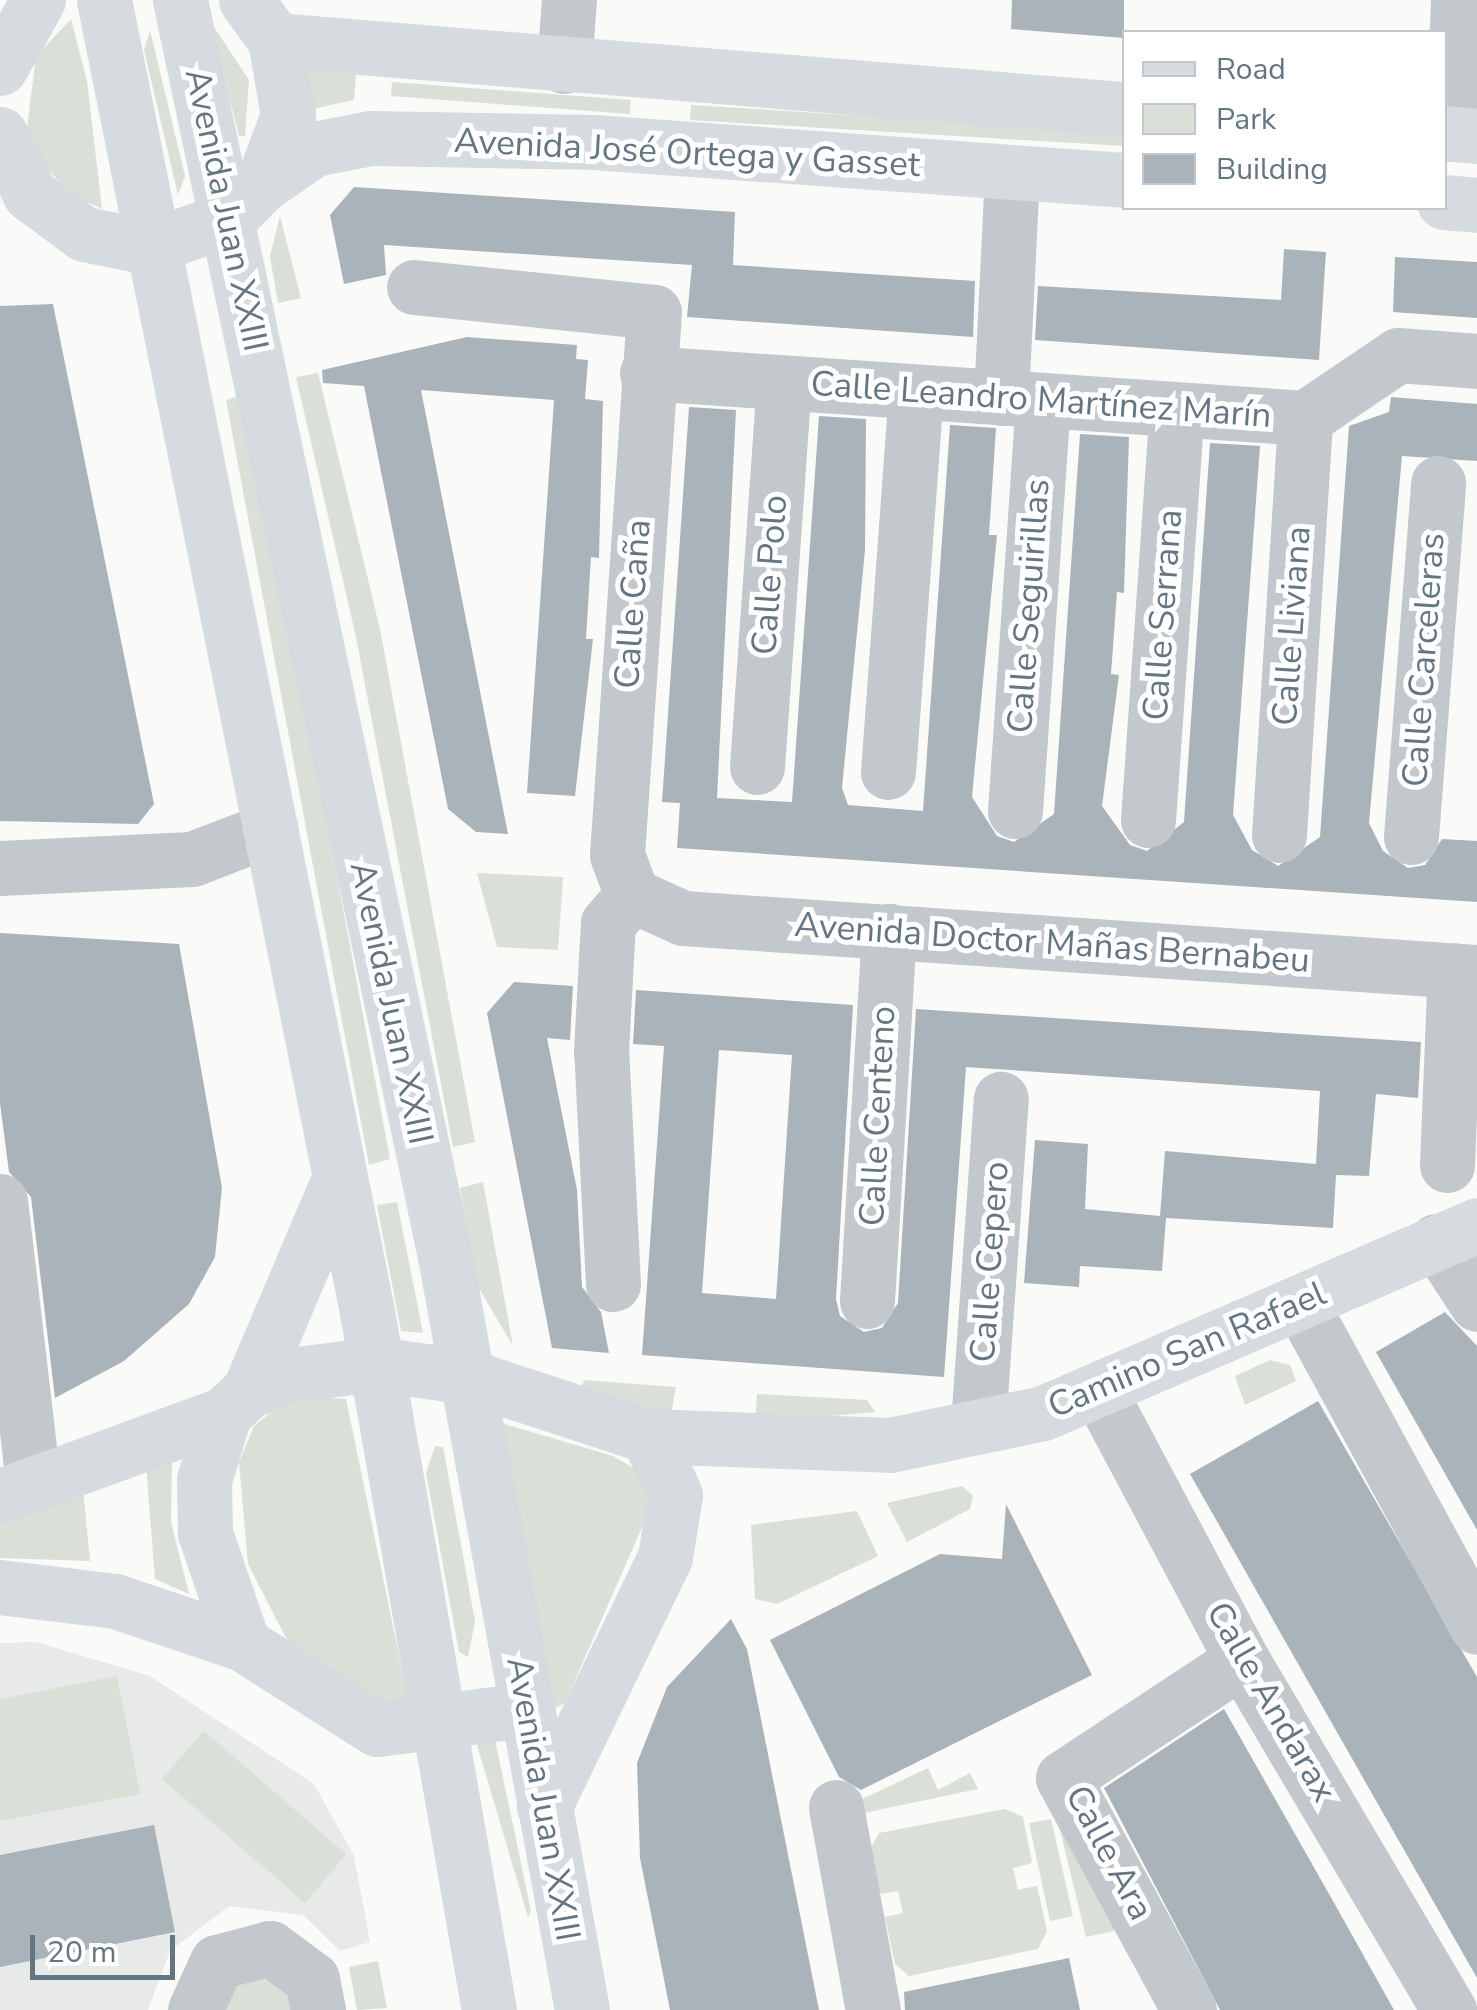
<!DOCTYPE html>
<html>
<head>
<meta charset="utf-8">
<style>
  body { margin:0 }
  #map { position:relative; width:1477px; height:2010px; overflow:hidden; background:#fafaf8; font-family:"Nunito Sans",sans-serif }
  div>[style] { position:absolute }
  [style*='--x'] { left:calc(var(--x)*1px); top:calc(var(--y)*1px); width:calc(var(--w)*1px); rotate:calc(var(--a)*1deg) }
  .built>* { inset:0; background:#e8e9e9 }
  .green>* { inset:0; background:#dadfd7 }
  .building>* { inset:0; background:#aab3b9 }
  .street>* { height:55px; margin:-27.5px; padding:0 27.5px; transform-origin:27.5px; border-radius:27.5px; background:#c3c8cc }
  .secondary>* { height:55px; margin:-27.5px; padding:0 27.5px; transform-origin:27.5px; border-radius:27.5px; background:#d6dbdf }
  .primary>* { height:55px; margin:-27.5px; padding:0 27.5px; transform-origin:27.5px; border-radius:27.5px; background:#d6dbdf }
  span { translate:-50% -50%; white-space:nowrap; text-align:center; line-height:1.15; -webkit-text-stroke:10px #fff; paint-order:stroke }
  .street-label { font-size:35px; color:#657683 }
  .legend { position:absolute; left:1122px; top:30px; width:325px; height:180px; box-sizing:border-box; background:#fff; border:2px solid #c1c8cd; margin:0; padding:12px 18px; list-style:none; font-size:30px; color:#657683 }
  .legend li { display:flex; align-items:center; gap:20px; height:50px }
  .legend b { width:50px; border:2px solid #c1c8cd }
  .scale { position:absolute; left:30px; top:1935px; width:145px; height:45px; box-sizing:border-box; border:5px solid #657683; border-top:0; padding-left:12px; font-size:30px; line-height:35px; white-space:nowrap; color:#657683; -webkit-text-stroke:8px #fff; paint-order:stroke }
</style>
</head>
<body>
<div id="map">
  <div class="built">
    <div style="clip-path:polygon(36px 1642px,150px 1676px,314px 1784px,354px 1856px,370px 1942px,340px 1951px,303px 1915px,229px 1906px,170px 1951px,148px 2010px,0 2010px,0 1643px)"></div>
  </div>
  <div class="green">
    <div style="clip-path:polygon(71px 19px,87px 81px,102px 209px,72px 195px,41px 162px,27px 128px,36px 56px)"></div>
    <div style="clip-path:polygon(210px 21px,249px 80px,245px 136px,239px 136px)"></div>
    <div style="clip-path:polygon(150px 30px,185px 176px,178px 195px,144px 50px)"></div>
    <div style="clip-path:polygon(305px 60px,356px 72px,354px 100px,312px 109px)"></div>
    <div style="clip-path:polygon(392px 82px,631px 100px,630px 114px,391px 96px)"></div>
    <div style="clip-path:polygon(691px 105px,1124px 132px,1124px 146px,690px 120px)"></div>
    <div style="clip-path:polygon(280px 216px,301px 298px,278px 303px,270px 256px)"></div>
    <div style="clip-path:polygon(318px 373px,380px 629px,475px 1142px,453px 1147px,356px 637px,296px 377px)"></div>
    <div style="clip-path:polygon(236px 397px,286px 604px,390px 1159px,369px 1165px,226px 400px)"></div>
    <div style="clip-path:polygon(477px 873px,563px 877px,558px 950px,497px 947px)"></div>
    <div style="clip-path:polygon(483px 1182px,513px 1346px,476px 1283px,460px 1188px)"></div>
    <div style="clip-path:polygon(397px 1202px,423px 1333px,401px 1331px,377px 1205px)"></div>
    <div style="clip-path:polygon(1270px 1360px,1290px 1365px,1296px 1381px,1245px 1405px,1235px 1376px)"></div>
    <div style="clip-path:polygon(584px 1380px,676px 1387px,671px 1414px,580px 1391px)"></div>
    <div style="clip-path:polygon(757px 1394px,867px 1400px,875px 1412px,755px 1423px)"></div>
    <div style="clip-path:polygon(314px 1397px,346px 1399px,408px 1699px,380px 1704px,334px 1685px,286px 1638px,248px 1564px,239px 1462px,254px 1426px,280px 1405px)"></div>
    <div style="clip-path:polygon(501px 1423px,613px 1456px,635px 1469px,650px 1509px,565px 1703px,555px 1708px)"></div>
    <div style="clip-path:polygon(435px 1446px,443px 1447px,475px 1621px,468px 1657px,459px 1652px,426px 1473px)"></div>
    <div style="clip-path:polygon(172px 1461px,171px 1522px,189px 1594px,155px 1579px,146px 1464px)"></div>
    <div style="clip-path:polygon(962px 1486px,973px 1496px,970px 1509px,907px 1542px,887px 1503px)"></div>
    <div style="clip-path:polygon(83px 1488px,90px 1561px,0 1558px,0 1522px)"></div>
    <div style="clip-path:polygon(857px 1511px,878px 1556px,777px 1604px,755px 1599px,751px 1525px)"></div>
    <div style="clip-path:polygon(117px 1676px,140px 1794px,0 1821px,0 1699px)"></div>
    <div style="clip-path:polygon(493px 1730px,531px 1911px,528px 1917px,477px 1745px)"></div>
    <div style="clip-path:polygon(204px 1731px,346px 1854px,305px 1903px,162px 1779px)"></div>
    <div style="clip-path:polygon(928px 1768px,938px 1790px,970px 1773px,978px 1789px,859px 1814px,858px 1801px)"></div>
    <div style="clip-path:polygon(1052px 1797px,1133px 1927px,1086px 1937px)"></div>
    <div style="clip-path:polygon(1005px 1809px,1023px 1817px,1032px 1863px,1013px 1868px,1018px 1890px,1037px 1886px,1047px 1931px,1038px 1949px,909px 1976px,895px 1964px,885px 1917px,903px 1913px,898px 1891px,880px 1894px,870px 1849px,879px 1833px)"></div>
    <div style="clip-path:polygon(1051px 1819px,1073px 1916px,1050px 1921px,1029px 1823px)"></div>
    <div style="clip-path:polygon(378px 1961px,387px 2008px,357px 2010px,349px 1967px)"></div>
    <div style="clip-path:polygon(279px 1971px,298px 2010px,216px 2010px,220px 1986px)"></div>
  </div>
  <div class="building">
    <div style="clip-path:polygon(1012px 0,1124px 0,1124px 38px,1011px 29px)"></div>
    <div style="clip-path:polygon(354px 187px,735px 212px,733px 265px,975px 281px,973px 337px,687px 317px,692px 265px,384px 245px,386px 275px,344px 284px,330px 215px)"></div>
    <div style="clip-path:polygon(1284px 249px,1326px 252px,1319px 360px,1035px 340px,1038px 286px,1281px 300px)"></div>
    <div style="clip-path:polygon(1395px 257px,1477px 262px,1477px 318px,1393px 312px)"></div>
    <div style="clip-path:polygon(53px 304px,154px 804px,138px 824px,0 821px,0 306px)"></div>
    <div style="clip-path:polygon(467px 337px,577px 345px,576px 359px,588px 360px,585px 399px,603px 401px,599px 558px,591px 557px,586px 639px,593px 639px,575px 796px,527px 793px,554px 400px,421px 390px,508px 834px,476px 832px,448px 809px,364px 386px,323px 383px,322px 370px)"></div>
    <div style="clip-path:polygon(1391px 397px,1477px 404px,1477px 461px,1402px 456px,1369px 823px,1383px 851px,1408px 868px,1425px 865px,1442px 839px,1477px 841px,1477px 902px,677px 848px,680px 803px,662px 802px,689px 407px,736px 410px,717px 798px,792px 802px,819px 416px,866px 419px,865px 550px,842px 788px,848px 805px,923px 811px,950px 425px,996px 428px,989px 535px,997px 535px,972px 797px,997px 836px,1014px 842px,1054px 814px,1080px 434px,1129px 437px,1124px 593px,1117px 592px,1111px 674px,1119px 675px,1102px 806px,1130px 845px,1147px 851px,1184px 822px,1210px 443px,1260px 446px,1233px 815px,1252px 850px,1278px 866px,1320px 837px,1349px 426px,1389px 412px)"></div>
    <div style="clip-path:polygon(0 933px,179px 944px,222px 1188px,215px 1257px,189px 1304px,124px 1361px,55px 1398px,31px 1197px,9px 1172px,0 1103px)"></div>
    <div style="clip-path:polygon(514px 982px,573px 986px,570px 1040px,547px 1038px,577px 1190px,582px 1287px,601px 1312px,609px 1353px,552px 1348px,487px 1013px)"></div>
    <div style="clip-path:polygon(evenodd,636px 990px,853px 1005px,836px 1299px,840px 1316px,864px 1332px,882px 1328px,898px 1303px,916px 1009px,1421px 1042px,1418px 1098px,1376px 1094px,1369px 1176px,1336px 1175px,1333px 1228px,1166px 1218px,1162px 1271px,1080px 1266px,1079px 1287px,1024px 1283px,1035px 1140px,1088px 1144px,1085px 1209px,1160px 1216px,1165px 1151px,1316px 1164px,1320px 1091px,966px 1067px,944px 1377px,642px 1355px,664px 1046px,633px 1044px,636px 990px,719px 1050px,792px 1055px,776px 1299px,702px 1293px,719px 1050px)"></div>
    <div style="clip-path:polygon(1445px 1312px,1477px 1346px,1477px 1530px,1376px 1352px)"></div>
    <div style="clip-path:polygon(1318px 1401px,1477px 1677px,1477px 1978px,1190px 1474px)"></div>
    <div style="clip-path:polygon(1006px 1504px,1092px 1675px,861px 1790px,839px 1777px,770px 1640px,940px 1554px,1002px 1559px)"></div>
    <div style="clip-path:polygon(731px 1619px,747px 1649px,819px 2010px,670px 2010px,640px 1858px,637px 1763px,667px 1687px)"></div>
    <div style="clip-path:polygon(1224px 1709px,1333px 1901px,1394px 2010px,1220px 2010px,1104px 1788px)"></div>
    <div style="clip-path:polygon(154px 1825px,175px 1932px,0 1967px,0 1855px)"></div>
    <div style="clip-path:polygon(1069px 1958px,1080px 2010px,905px 2010px,904px 1992px)"></div>
  </div>
  <div class="street">
    <div style="--x:564;--y:66;--w:66;--a:-85.7"></div>
    <div style="--x:1452;--y:134;--w:134;--a:-87.4"></div>
    <div style="--x:414;--y:287;--w:241;--a:5.9"></div>
    <div style="--x:654;--y:312;--w:544;--a:93.9"></div>
    <div style="--x:617;--y:855;--w:43;--a:69.4"></div>
    <div style="--x:647;--y:373;--w:660;--a:3.91"></div>
    <div style="--x:1305;--y:418;--w:112;--a:-34.1"></div>
    <div style="--x:1398;--y:355;--w:79;--a:4.3"></div>
    <div style="--x:1001;--y:398;--w:226;--a:-87.2"></div>
    <div style="--x:757;--y:767;--w:385;--a:-86"></div>
    <div style="--x:888;--y:772;--w:381;--a:-85.8"></div>
    <div style="--x:1015;--y:811;--w:412;--a:-86.1"></div>
    <div style="--x:1148;--y:820;--w:411;--a:-86"></div>
    <div style="--x:1279;--y:835;--w:418;--a:-86.4"></div>
    <div style="--x:1411;--y:837;--w:355;--a:-85.6"></div>
    <div style="--x:0;--y:868;--w:192;--a:-2.7"></div>
    <div style="--x:192;--y:859;--w:84;--a:-21"></div>
    <div style="--x:632;--y:895;--w:56;--a:24.3"></div>
    <div style="--x:683;--y:918;--w:796;--a:3.89"></div>
    <div style="--x:1447;--y:1165;--w:195;--a:-87.7"></div>
    <div style="--x:0;--y:1201;--w:284;--a:83.3"></div>
    <div style="--x:1436;--y:1241;--w:75;--a:56.9"></div>
    <div style="--x:613;--y:1284;--w:233;--a:-92.9"></div>
    <div style="--x:601;--y:1051;--w:128;--a:-86.9"></div>
    <div style="--x:608;--y:923;--w:37;--a:-49"></div>
    <div style="--x:867;--y:1301;--w:371;--a:-86.6"></div>
    <div style="--x:1300;--y:1302;--w:370;--a:61.4"></div>
    <div style="--x:1099;--y:1391;--w:305;--a:62"></div>
    <div style="--x:1242;--y:1660;--w:407;--a:59.4"></div>
    <div style="--x:978;--y:1425;--w:327;--a:-86"></div>
    <div style="--x:836;--y:1807;--w:206;--a:79.7"></div>
    <div style="--x:195;--y:2010;--w:53;--a:-65.4"></div>
    <div style="--x:217;--y:1962;--w:55;--a:-14.8"></div>
    <div style="--x:270;--y:1948;--w:52;--a:36.4"></div>
    <div style="--x:312;--y:1979;--w:32;--a:79"></div>
    <div style="--x:1189;--y:2010;--w:264;--a:-118.5"></div>
    <div style="--x:1063;--y:1778;--w:214;--a:-33.4"></div>
  </div>
  <div class="secondary">
    <div style="--x:275;--y:40;--w:852;--a:4.65"></div>
    <div style="--x:1444;--y:133;--w:33;--a:5"></div>
    <div style="--x:262;--y:185;--w:63;--a:-34.7"></div>
    <div style="--x:314;--y:149;--w:58;--a:-10.9"></div>
    <div style="--x:371;--y:138;--w:222;--a:1"></div>
    <div style="--x:593;--y:142;--w:532;--a:4.09"></div>
    <div style="--x:1444;--y:202;--w:33;--a:5"></div>
    <div style="--x:648;--y:1436;--w:242;--a:2.1"></div>
    <div style="--x:890;--y:1445;--w:156;--a:-11.8"></div>
    <div style="--x:1043;--y:1413;--w:473;--a:-23.4"></div>
    <div style="--x:0;--y:1496;--w:239;--a:-20.1"></div>
    <div style="--x:0;--y:1587;--w:116;--a:6.9"></div>
    <div style="--x:115;--y:1601;--w:135;--a:18.6"></div>
  </div>
  <div class="primary">
    <div style="--x:104;--y:0;--w:1338;--a:78.66"></div>
    <div style="--x:367;--y:1312;--w:709;--a:80.09"></div>
    <div style="--x:180;--y:0;--w:1284;--a:78.09"></div>
    <div style="--x:445;--y:1256;--w:766;--a:79.7"></div>
    <div style="--x:0;--y:68;--w:78;--a:-60.8"></div>
    <div style="--x:0;--y:134;--w:67;--a:63.4"></div>
    <div style="--x:30;--y:194;--w:67;--a:36.5"></div>
    <div style="--x:84;--y:234;--w:66;--a:11.3"></div>
    <div style="--x:149;--y:247;--w:84;--a:-19.5"></div>
    <div style="--x:228;--y:219;--w:48;--a:-45"></div>
    <div style="--x:262;--y:185;--w:75;--a:-69.6"></div>
    <div style="--x:288;--y:115;--w:76;--a:-99.8"></div>
    <div style="--x:275;--y:40;--w:49;--a:-125.9"></div>
    <div style="--x:249;--y:1391;--w:223;--a:-67"></div>
    <div style="--x:525;--y:1710;--w:149;--a:172.7"></div>
    <div style="--x:377;--y:1729;--w:159;--a:-147.6"></div>
    <div style="--x:243;--y:1644;--w:117;--a:-108.9"></div>
    <div style="--x:205;--y:1533;--w:53;--a:-91.1"></div>
    <div style="--x:204;--y:1480;--w:69;--a:-73.1"></div>
    <div style="--x:224;--y:1414;--w:34;--a:-43"></div>
    <div style="--x:249;--y:1391;--w:43;--a:-21.8"></div>
    <div style="--x:289;--y:1375;--w:88;--a:-7.2"></div>
    <div style="--x:376;--y:1364;--w:94;--a:8"></div>
    <div style="--x:469;--y:1377;--w:188;--a:18.2"></div>
    <div style="--x:648;--y:1436;--w:65;--a:65.4"></div>
    <div style="--x:675;--y:1495;--w:63;--a:99.2"></div>
    <div style="--x:665;--y:1557;--w:278;--a:115.8"></div>
  </div>
  <div class="street-label">
    <span style="left:687px;top:153px;rotate:3deg">Avenida José Ortega y Gasset</span>
    <span style="left:226px;top:210px;rotate:78deg">Avenida Juan XXIII</span>
    <span style="left:1041px;top:400px;rotate:4deg">Calle Leandro Martínez Marín</span>
    <span style="left:770px;top:575px;rotate:-86deg">Calle Polo</span>
    <span style="left:633px;top:604px;rotate:-86deg">Calle Caña</span>
    <span style="left:1029px;top:606px;rotate:-86deg">Calle Seguirillas</span>
    <span style="left:1163px;top:615px;rotate:-86deg">Calle Serrana</span>
    <span style="left:1292px;top:626px;rotate:-86deg">Calle Liviana</span>
    <span style="left:1424px;top:660px;rotate:-86deg">Calle Carceleras</span>
    <span style="left:1052px;top:943px;rotate:4deg">Avenida Doctor Mañas Bernabeu</span>
    <span style="left:391px;top:1003px;rotate:78deg">Avenida Juan XXIII</span>
    <span style="left:878px;top:1116px;rotate:-87deg">Calle Centeno</span>
    <span style="left:990px;top:1262px;rotate:-86deg">Calle Cepero</span>
    <span style="left:1187px;top:1350px;rotate:-23deg">Camino San Rafael</span>
    <span style="left:1271px;top:1702px;rotate:60deg">Calle Andarax</span>
    <span style="left:543px;top:1799px;rotate:80deg">Avenida Juan XXIII</span>
    <span style="left:1109px;top:1853px;rotate:62deg">Calle Ara</span>
  </div>
  <ul class="legend">
  <li><b style="height:12px;background:#d6dbdf"></b>Road</li>
  <li><b style="height:28px;background:#dadfd7"></b>Park</li>
  <li><b style="height:28px;background:#aab3b9"></b>Building</li>
  </ul>
  <div class="scale">20 m</div>
</div>
</body>
</html>
